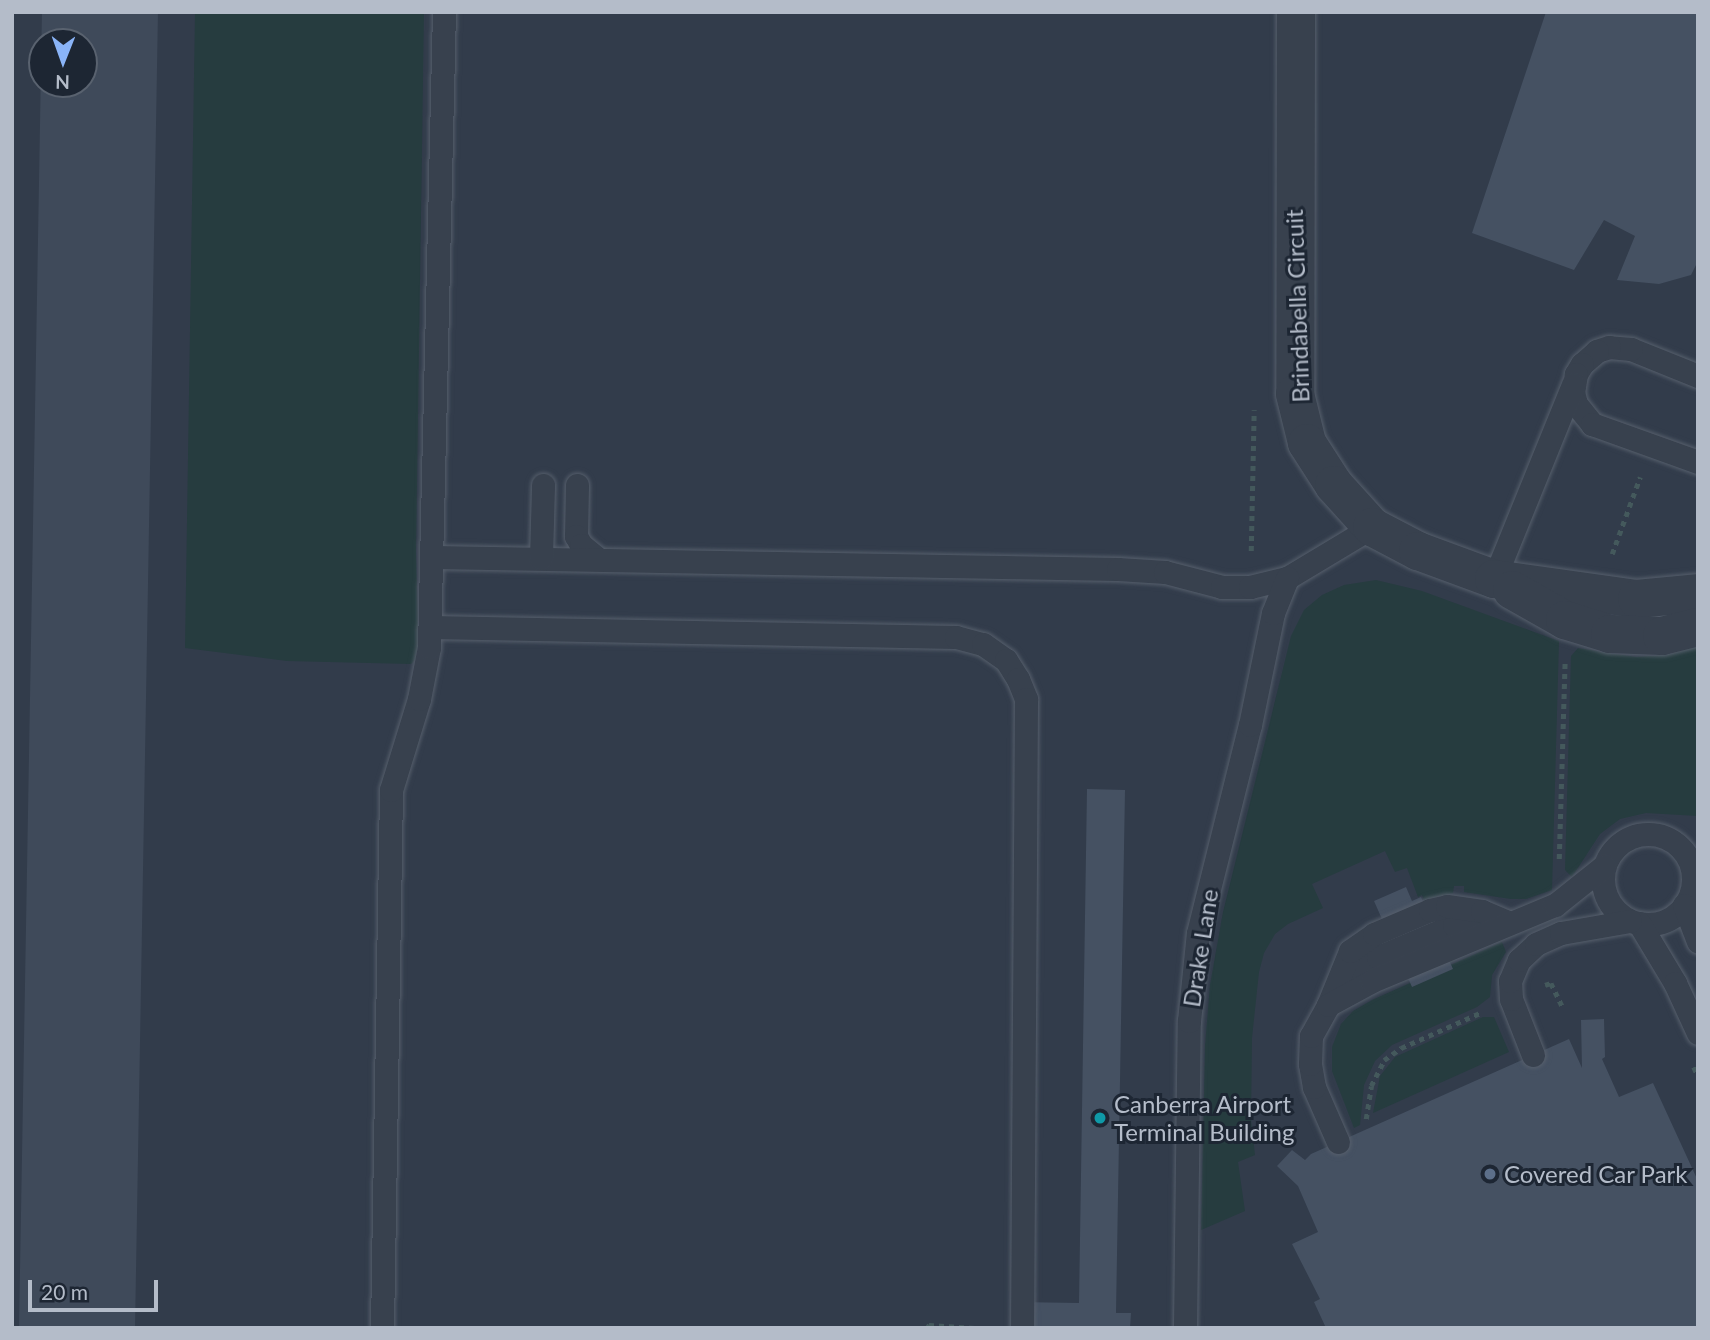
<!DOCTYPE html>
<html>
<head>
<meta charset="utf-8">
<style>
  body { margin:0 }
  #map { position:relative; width:1710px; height:1340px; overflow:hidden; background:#242f3e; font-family:Lato,sans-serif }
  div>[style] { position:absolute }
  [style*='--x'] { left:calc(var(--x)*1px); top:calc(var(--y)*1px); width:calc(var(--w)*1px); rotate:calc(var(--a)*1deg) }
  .airport>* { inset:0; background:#323c4b }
  .green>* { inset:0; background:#263c3f }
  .taxiway>* { height:116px; margin:-58px; padding:0 58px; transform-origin:58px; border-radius:58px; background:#3f4a5a }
  .building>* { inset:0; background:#455162 }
  .path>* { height:4.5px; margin-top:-2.25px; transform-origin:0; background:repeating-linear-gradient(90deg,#44595c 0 5px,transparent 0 10px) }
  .roads { filter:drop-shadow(0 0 2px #565f6c) drop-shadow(0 0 2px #565f6c) }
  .service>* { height:23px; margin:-11.5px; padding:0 11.5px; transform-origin:11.5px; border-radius:11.5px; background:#38414e }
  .service>.ring { margin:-11.5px; padding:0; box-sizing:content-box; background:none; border:23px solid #38414e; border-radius:50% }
  .minor>* { height:38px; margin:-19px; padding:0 19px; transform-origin:19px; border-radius:19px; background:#38414e }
  .dots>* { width:19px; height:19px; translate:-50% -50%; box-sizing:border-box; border:4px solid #1d2633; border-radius:50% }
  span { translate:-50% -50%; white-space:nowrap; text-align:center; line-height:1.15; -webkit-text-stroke:6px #1d2633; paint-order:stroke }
  .street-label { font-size:24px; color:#b4bcc9 }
  .poi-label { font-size:24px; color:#b4bcc9 }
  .left { translate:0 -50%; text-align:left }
  .frame { position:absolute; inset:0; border:14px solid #b4bcc9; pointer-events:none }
  .north { position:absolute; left:28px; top:28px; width:70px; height:70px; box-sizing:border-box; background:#1d2633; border:2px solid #59626f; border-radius:50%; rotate:181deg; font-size:19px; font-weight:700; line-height:28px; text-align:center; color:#b4bcc9 }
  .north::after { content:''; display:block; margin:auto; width:24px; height:32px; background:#8ab4f8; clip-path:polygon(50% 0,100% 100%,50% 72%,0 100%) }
  .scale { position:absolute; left:28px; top:1280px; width:130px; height:32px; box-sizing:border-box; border:4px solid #b4bcc9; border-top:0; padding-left:9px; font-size:21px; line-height:24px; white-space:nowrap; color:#b4bcc9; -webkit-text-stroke:5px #1d2633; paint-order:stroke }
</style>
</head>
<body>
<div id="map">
  <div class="airport">
    <div style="clip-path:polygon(evenodd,12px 12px,1698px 12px,1698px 1328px,12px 1328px,12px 12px,42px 42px,84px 42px,84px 84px,42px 84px,42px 42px)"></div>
  </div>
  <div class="green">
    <div style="clip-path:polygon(195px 12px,424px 12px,416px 552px,419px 656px,411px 664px,287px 661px,185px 648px)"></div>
    <div style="clip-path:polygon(1376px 580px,1422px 591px,1559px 641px,1552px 890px,1526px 899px,1511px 899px,1464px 892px,1464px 886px,1454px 886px,1453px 893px,1424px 900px,1422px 895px,1418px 897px,1407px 868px,1395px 872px,1385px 851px,1312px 884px,1323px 908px,1288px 924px,1275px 934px,1264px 953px,1259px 972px,1252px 1038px,1251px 1119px,1255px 1155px,1238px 1162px,1245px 1211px,1201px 1230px,1205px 1046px,1210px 985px,1223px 912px,1291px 636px,1304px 610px,1322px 595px,1344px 585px)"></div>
    <div style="clip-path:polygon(1698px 646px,1698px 816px,1646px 813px,1620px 819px,1600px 834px,1572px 877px,1565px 870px,1571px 656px,1578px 648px,1636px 657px,1666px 655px)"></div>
    <div style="clip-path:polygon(1502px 942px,1506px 952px,1492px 975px,1490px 997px,1477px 1007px,1392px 1045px,1375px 1061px,1364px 1085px,1360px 1125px,1354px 1128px,1332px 1071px,1332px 1047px,1341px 1024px,1353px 1011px,1372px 1000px)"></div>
    <div style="clip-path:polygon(1483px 1017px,1494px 1017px,1509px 1052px,1373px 1113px,1380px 1076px,1395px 1057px)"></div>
  </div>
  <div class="taxiway">
    <div style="--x:77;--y:1328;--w:1316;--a:-89"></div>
  </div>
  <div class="building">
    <div style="clip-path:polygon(1546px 12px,1698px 12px,1698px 261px,1691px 275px,1659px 284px,1617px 280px,1635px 236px,1604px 220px,1574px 270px,1472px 233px)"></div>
    <div style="clip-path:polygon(1087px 789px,1125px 790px,1116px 1313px,1131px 1313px,1130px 1328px,1011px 1328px,1012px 1302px,1079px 1303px)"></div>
    <div style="clip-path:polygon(1406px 887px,1412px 901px,1421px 897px,1453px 969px,1412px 987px,1374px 901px)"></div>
    <div style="clip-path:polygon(1604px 1019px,1605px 1057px,1602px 1059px,1619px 1097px,1653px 1083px,1698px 1181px,1698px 1328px,1326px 1328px,1314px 1302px,1320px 1299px,1292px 1244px,1318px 1232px,1298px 1186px,1277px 1166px,1292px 1150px,1305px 1160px,1311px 1154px,1569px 1039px,1582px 1068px,1581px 1020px)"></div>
  </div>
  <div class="path">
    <div style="--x:1251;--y:551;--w:141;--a:-88.8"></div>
    <div style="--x:1612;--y:554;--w:82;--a:-70"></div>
    <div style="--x:1559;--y:859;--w:197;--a:-88.3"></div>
    <div style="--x:1545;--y:985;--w:6;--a:-18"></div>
    <div style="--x:1551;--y:983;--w:25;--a:64"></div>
    <div style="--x:1694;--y:1067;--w:10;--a:66"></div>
    <div style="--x:1366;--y:1119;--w:33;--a:-81"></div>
    <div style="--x:1371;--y:1086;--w:29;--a:-63"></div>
    <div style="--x:1384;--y:1060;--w:21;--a:-35"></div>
    <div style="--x:1401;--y:1048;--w:86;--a:-23.9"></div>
    <div style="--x:927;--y:1328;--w:4;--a:-56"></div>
    <div style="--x:929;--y:1325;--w:46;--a:3.7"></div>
  </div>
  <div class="roads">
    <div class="service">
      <div style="--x:1698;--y:376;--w:72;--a:-158.1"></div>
      <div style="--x:1631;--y:349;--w:22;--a:-175"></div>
      <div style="--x:1609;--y:347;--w:13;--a:162"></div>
      <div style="--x:1597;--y:351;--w:20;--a:139"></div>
      <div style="--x:1582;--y:364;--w:12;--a:121"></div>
      <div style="--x:1576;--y:374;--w:18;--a:99"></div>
      <div style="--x:1573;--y:392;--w:12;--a:76"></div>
      <div style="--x:1576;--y:404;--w:26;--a:51"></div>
      <div style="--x:1592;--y:424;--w:113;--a:19.7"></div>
      <div style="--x:577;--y:485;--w:51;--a:91.1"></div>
      <div style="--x:576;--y:536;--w:10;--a:61"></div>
      <div style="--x:581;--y:545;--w:22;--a:39"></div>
      <div style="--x:433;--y:557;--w:685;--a:1"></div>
      <div style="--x:1118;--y:569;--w:47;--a:3.7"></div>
      <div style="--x:1165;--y:572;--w:59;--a:14.7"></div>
      <div style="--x:1222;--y:587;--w:28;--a:0"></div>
      <div style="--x:1250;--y:587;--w:38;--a:-14"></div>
      <div style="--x:1287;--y:578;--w:99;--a:-31"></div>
      <div style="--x:541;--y:558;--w:73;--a:-88.4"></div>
      <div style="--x:1494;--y:579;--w:210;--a:-67.9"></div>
      <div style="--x:430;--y:627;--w:526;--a:1.09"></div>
      <div style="--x:956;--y:637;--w:28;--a:15"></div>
      <div style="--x:983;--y:644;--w:28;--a:35"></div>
      <div style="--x:1006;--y:660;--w:22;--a:58"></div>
      <div style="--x:1018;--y:679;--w:22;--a:68"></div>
      <div style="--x:1026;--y:699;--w:629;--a:90.36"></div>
      <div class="ring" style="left:1603px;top:834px;width:67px;height:67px"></div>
      <div style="--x:1684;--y:905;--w:39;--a:69"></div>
      <div style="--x:1639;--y:923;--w:70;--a:59"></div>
      <div style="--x:1675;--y:983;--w:55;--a:65.3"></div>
      <div style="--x:1339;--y:991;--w:27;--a:-51"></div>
      <div style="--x:1356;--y:970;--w:26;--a:-31"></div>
      <div style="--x:1378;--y:957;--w:82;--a:-22.8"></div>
      <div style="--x:1454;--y:925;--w:40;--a:-4.3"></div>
      <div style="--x:1328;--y:1005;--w:58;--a:-67.8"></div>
      <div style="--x:1350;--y:951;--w:29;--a:-35"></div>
      <div style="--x:1374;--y:934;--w:61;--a:-23.2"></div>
      <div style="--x:1430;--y:910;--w:17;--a:-13"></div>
      <div style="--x:1447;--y:906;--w:35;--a:8"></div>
      <div style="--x:1482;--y:911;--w:30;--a:23"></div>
      <div style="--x:1533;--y:1055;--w:60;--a:-111.4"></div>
      <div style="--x:1511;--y:999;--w:18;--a:-93"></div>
      <div style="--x:1510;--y:981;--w:23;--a:-67"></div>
      <div style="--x:1519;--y:960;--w:23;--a:-43"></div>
      <div style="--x:1536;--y:944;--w:27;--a:-24"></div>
      <div style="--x:1561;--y:933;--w:70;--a:-9.9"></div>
      <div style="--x:1338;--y:1142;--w:60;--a:-113.6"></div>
      <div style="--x:1314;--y:1087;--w:23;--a:-100"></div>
      <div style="--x:1310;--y:1064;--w:28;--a:-88"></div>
      <div style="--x:1311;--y:1036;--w:35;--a:-61"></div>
      <div style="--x:1328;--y:1005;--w:50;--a:-28.6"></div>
      <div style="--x:1372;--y:981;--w:198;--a:-22.6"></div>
      <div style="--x:1555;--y:905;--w:63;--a:-38.5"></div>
      <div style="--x:382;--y:1328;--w:538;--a:-89.04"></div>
      <div style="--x:391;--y:790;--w:95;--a:-72.9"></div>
      <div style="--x:419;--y:699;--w:53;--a:-79.1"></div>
      <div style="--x:429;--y:647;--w:635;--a:-88.65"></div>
      <div style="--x:1185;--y:1328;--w:307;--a:-89.3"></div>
      <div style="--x:1189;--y:1021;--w:88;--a:-84.2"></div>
      <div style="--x:1198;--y:933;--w:214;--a:-76"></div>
      <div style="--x:1250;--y:725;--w:114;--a:-78.4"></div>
      <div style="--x:1273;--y:613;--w:38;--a:-68"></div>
    </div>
    <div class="minor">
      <div style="--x:1296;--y:12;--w:382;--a:90.1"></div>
      <div style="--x:1295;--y:394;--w:50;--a:76.2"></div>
      <div style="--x:1307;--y:443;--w:50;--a:57.3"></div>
      <div style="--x:1334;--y:485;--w:57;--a:47.9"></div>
      <div style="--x:1372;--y:527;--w:52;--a:27.6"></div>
      <div style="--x:1418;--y:551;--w:81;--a:20.2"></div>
      <div style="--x:1494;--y:579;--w:144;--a:8"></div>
      <div style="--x:1637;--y:599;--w:61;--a:-5.6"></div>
      <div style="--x:1512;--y:590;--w:61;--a:29.5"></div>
      <div style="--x:1565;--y:620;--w:47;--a:17.3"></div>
      <div style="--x:1610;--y:634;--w:52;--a:2.2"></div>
      <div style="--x:1662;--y:636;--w:37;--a:-14"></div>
    </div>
  </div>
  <div class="dots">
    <div style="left:1100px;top:1118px;background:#0f9aa8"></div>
    <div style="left:1490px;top:1174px;background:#5c6f8a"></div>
  </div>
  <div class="street-label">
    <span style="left:1297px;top:306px;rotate:-92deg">Brindabella Circuit</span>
    <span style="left:1200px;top:948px;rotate:-81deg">Drake Lane</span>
  </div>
  <div class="poi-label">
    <span class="left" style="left:1114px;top:1118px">Canberra Airport<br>Terminal Building</span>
    <span class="left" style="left:1504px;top:1174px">Covered Car Park</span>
  </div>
  <div class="frame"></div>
  <div class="north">N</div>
  <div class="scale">20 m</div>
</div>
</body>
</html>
